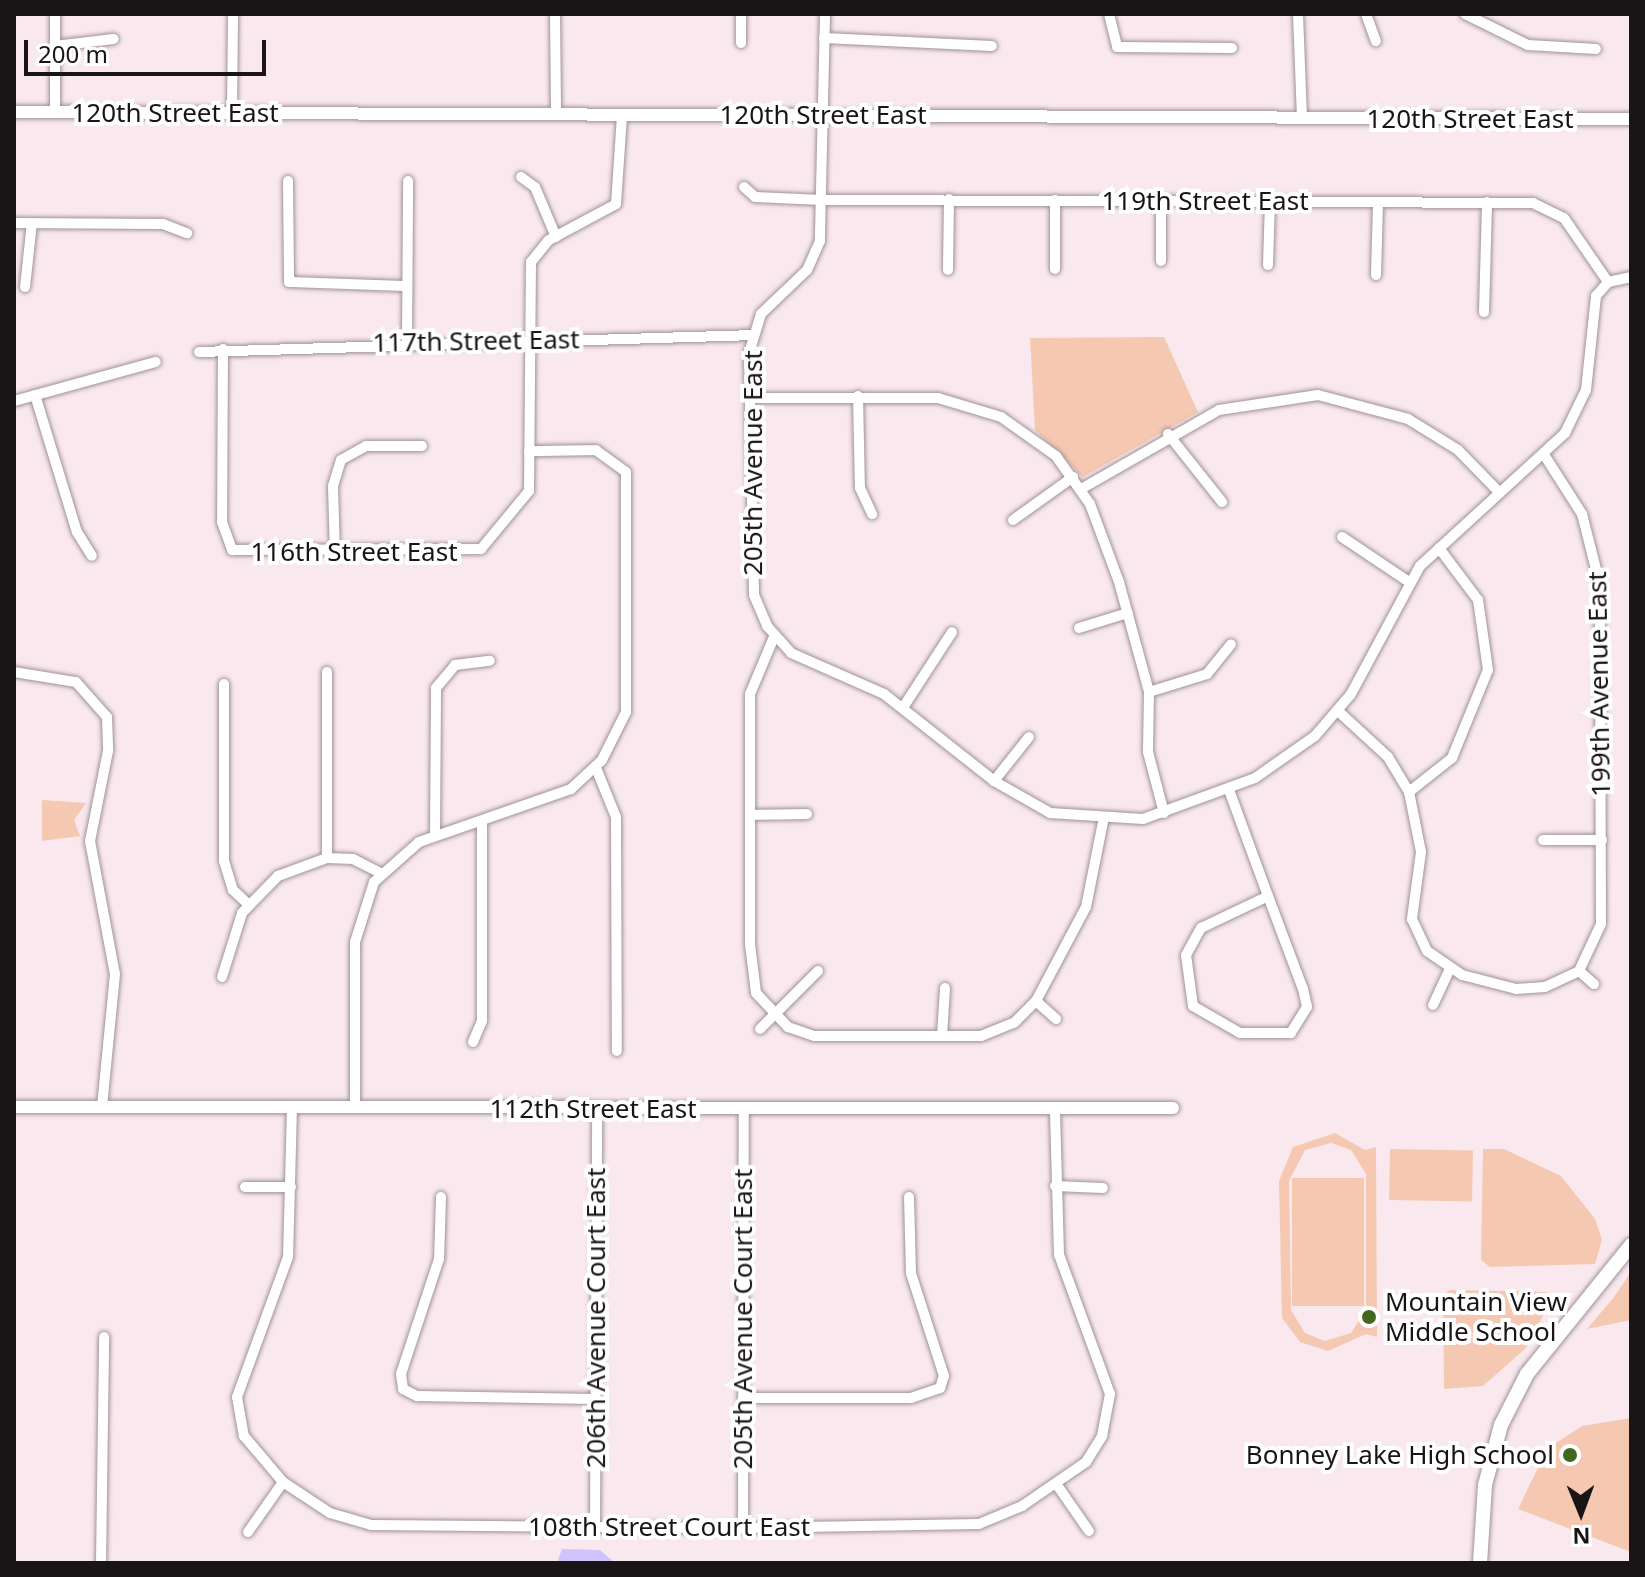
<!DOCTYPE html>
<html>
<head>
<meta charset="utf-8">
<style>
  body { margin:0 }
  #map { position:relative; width:1645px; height:1577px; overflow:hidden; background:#f9e9ef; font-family:"Noto Sans",sans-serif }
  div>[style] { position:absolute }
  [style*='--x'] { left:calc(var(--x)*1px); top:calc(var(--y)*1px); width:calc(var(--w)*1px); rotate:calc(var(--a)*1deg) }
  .green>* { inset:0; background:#f5c8b1; transform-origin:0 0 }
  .water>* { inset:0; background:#d1c3fc }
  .roads { filter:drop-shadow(0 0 2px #a19298) drop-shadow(0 0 2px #a19298) }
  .minor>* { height:10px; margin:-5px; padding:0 5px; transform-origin:5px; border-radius:5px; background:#fff }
  .tertiary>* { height:12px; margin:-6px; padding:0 6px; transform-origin:6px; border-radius:6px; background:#fff }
  .secondary>* { height:14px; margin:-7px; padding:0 7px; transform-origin:7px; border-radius:7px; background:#fff }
  .dots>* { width:22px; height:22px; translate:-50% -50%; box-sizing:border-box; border:4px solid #fff; border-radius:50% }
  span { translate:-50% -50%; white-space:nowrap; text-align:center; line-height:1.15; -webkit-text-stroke:8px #fff; paint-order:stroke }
  .street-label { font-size:26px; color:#191416 }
  .poi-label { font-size:26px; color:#191416 }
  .left { translate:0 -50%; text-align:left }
  .right { translate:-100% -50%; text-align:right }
  .frame { position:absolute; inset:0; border:16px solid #191416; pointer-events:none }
  .north { position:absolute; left:1541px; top:1473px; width:80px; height:80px; -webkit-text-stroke:6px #fff; paint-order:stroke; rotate:179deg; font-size:22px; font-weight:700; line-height:32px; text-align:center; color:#191416 }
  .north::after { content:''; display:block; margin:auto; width:28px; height:36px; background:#191416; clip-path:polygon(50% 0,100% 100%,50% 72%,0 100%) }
  .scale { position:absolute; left:24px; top:40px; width:242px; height:36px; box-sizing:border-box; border:4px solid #191416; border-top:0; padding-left:10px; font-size:24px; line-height:28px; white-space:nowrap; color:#191416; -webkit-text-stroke:6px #fff; paint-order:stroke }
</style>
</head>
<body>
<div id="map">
  <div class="green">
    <div style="clip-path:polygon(1164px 337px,1198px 412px,1083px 477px,1035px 430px,1030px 338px)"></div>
    <div style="clip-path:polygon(42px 800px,86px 803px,74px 820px,80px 836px,42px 841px)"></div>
    <div style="clip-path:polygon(evenodd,1335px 1133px,1365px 1150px,1376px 1147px,1377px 1337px,1366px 1334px,1328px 1351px,1300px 1342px,1282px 1318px,1279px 1181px,1293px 1147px,1335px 1133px,1331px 1143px,1351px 1150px,1366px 1174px,1366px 1309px,1351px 1333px,1325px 1341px,1305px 1333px,1291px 1310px,1289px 1181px,1305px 1150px,1331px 1143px)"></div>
    <div style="left:1390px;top:1149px;width:83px;height:51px;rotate:1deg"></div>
    <div style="clip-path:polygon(1483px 1149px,1504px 1149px,1561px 1176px,1595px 1219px,1602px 1240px,1595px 1264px,1490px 1267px,1481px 1260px)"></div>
    <div style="left:1292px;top:1178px;width:72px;height:128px"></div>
    <div style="clip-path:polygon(1631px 1272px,1631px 1320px,1587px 1329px,1614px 1297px)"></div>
    <div style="clip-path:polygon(1450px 1290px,1547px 1292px,1548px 1306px,1526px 1348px,1483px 1386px,1444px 1389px,1443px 1295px)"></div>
    <div style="clip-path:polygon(1631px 1418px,1631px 1552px,1518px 1509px,1547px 1449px,1582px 1426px)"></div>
  </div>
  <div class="water">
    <div style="clip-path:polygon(562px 1549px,600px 1550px,615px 1563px,557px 1563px)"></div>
  </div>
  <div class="roads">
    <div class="minor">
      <div style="--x:55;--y:14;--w:98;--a:90"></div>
      <div style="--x:555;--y:14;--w:100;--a:89.4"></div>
      <div style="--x:741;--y:14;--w:29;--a:90"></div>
      <div style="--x:825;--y:14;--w:227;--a:91.3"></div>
      <div style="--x:820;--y:241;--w:32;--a:114"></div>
      <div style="--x:807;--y:270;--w:64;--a:136.3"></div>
      <div style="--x:761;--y:314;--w:41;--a:107.1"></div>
      <div style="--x:749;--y:353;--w:242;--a:88.8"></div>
      <div style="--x:754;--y:595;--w:34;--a:67"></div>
      <div style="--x:767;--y:626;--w:36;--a:48"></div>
      <div style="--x:791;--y:653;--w:102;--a:23.8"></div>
      <div style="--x:884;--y:694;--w:140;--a:38.3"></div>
      <div style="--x:994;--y:781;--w:64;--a:29.7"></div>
      <div style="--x:1050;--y:813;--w:93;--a:3.7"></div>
      <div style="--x:1143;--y:819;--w:119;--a:-20.1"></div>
      <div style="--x:1255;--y:778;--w:73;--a:-35"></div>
      <div style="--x:1315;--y:736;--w:55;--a:-49.4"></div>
      <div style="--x:1351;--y:694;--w:145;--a:-61.7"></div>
      <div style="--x:1420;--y:566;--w:197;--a:-42.5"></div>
      <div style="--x:1565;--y:433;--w:48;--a:-64"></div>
      <div style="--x:1586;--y:390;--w:95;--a:-83.9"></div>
      <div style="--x:1596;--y:296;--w:18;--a:-49"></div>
      <div style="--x:1608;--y:282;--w:24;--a:-12"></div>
      <div style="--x:1109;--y:14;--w:34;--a:76"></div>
      <div style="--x:1117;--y:47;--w:115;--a:0.5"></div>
      <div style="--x:1298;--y:14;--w:104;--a:87.8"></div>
      <div style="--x:1366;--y:14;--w:29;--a:70"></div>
      <div style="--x:1465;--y:14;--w:70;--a:26.2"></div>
      <div style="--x:1528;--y:45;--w:68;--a:3.4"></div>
      <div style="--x:824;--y:38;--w:168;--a:2.7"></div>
      <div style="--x:55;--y:46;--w:59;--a:-6.8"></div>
      <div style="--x:232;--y:113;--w:99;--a:-89.4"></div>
      <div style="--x:521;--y:177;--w:17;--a:36"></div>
      <div style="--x:535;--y:187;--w:54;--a:67.2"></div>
      <div style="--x:288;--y:181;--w:101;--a:89.4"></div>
      <div style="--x:289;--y:282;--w:117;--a:2"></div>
      <div style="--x:744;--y:187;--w:15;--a:42"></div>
      <div style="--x:755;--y:197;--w:67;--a:2.6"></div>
      <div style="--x:822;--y:200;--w:711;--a:0.24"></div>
      <div style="--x:1533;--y:203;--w:34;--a:26"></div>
      <div style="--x:1564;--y:218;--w:78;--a:55.5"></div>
      <div style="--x:1055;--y:200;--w:69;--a:90"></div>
      <div style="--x:1161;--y:202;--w:59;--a:90"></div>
      <div style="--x:14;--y:223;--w:149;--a:0.4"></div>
      <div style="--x:163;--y:224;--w:26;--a:21"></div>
      <div style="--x:1268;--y:265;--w:63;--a:-88.2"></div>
      <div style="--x:948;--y:270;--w:71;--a:-89.2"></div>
      <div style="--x:1376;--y:275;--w:73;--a:-88.4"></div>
      <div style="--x:25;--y:287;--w:64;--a:-83.8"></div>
      <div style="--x:1484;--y:312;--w:110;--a:-88.4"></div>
      <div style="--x:407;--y:343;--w:162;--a:-89.6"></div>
      <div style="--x:223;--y:349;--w:173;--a:90.3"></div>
      <div style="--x:222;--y:522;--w:30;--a:70"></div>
      <div style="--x:232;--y:550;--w:249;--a:-0.2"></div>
      <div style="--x:481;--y:549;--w:75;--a:-50.4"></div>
      <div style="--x:529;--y:491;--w:229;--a:-89.5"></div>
      <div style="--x:531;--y:262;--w:28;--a:-51"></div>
      <div style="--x:549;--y:240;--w:76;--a:-28.2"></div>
      <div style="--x:616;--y:204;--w:89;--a:-86.1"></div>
      <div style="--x:199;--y:352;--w:555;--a:-1.75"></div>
      <div style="--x:35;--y:395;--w:143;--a:73"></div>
      <div style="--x:77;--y:532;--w:28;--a:58"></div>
      <div style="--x:858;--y:396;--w:92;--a:88.8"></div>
      <div style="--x:860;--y:488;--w:29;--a:65"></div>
      <div style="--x:749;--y:398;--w:189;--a:0"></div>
      <div style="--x:938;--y:398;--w:66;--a:16.8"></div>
      <div style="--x:1001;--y:417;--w:67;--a:35.3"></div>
      <div style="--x:1056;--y:456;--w:59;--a:54.7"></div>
      <div style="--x:1090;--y:504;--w:83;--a:69.6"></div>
      <div style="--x:1119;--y:582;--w:114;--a:74.7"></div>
      <div style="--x:1149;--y:692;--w:60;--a:91"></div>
      <div style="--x:1148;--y:752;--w:63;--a:75.3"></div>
      <div style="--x:14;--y:401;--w:147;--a:-15.4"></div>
      <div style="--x:1168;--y:434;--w:87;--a:51.5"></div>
      <div style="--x:1081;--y:489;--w:159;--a:-29.8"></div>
      <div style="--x:1219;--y:410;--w:100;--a:-8.6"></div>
      <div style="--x:1318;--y:395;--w:93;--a:14.9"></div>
      <div style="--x:1408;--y:419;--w:59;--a:31.8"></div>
      <div style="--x:1458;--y:450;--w:60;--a:45.7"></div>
      <div style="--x:1013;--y:520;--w:74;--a:-35.6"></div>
      <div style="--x:1342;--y:537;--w:81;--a:33.9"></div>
      <div style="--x:335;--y:554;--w:68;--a:-91.7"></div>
      <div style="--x:333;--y:486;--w:27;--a:-73"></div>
      <div style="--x:341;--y:460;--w:29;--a:-29"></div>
      <div style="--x:366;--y:446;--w:56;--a:0"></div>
      <div style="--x:1079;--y:628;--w:51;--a:-17"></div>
      <div style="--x:774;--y:637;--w:62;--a:112.8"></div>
      <div style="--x:750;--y:694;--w:250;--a:90"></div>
      <div style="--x:750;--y:944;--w:49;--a:83"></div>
      <div style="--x:756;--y:993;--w:47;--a:46.7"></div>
      <div style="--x:788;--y:1027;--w:28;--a:19"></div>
      <div style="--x:814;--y:1036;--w:167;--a:0"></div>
      <div style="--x:981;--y:1036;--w:35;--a:-22"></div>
      <div style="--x:1014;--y:1023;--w:31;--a:-45"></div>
      <div style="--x:1036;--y:1001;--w:106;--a:-62"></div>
      <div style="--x:1086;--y:907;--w:87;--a:-78.7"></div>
      <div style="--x:14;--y:672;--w:63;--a:9.2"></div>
      <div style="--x:76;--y:682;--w:47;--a:48.5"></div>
      <div style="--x:107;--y:717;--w:34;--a:88"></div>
      <div style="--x:108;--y:751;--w:92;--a:101.3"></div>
      <div style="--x:90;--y:841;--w:135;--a:79.4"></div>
      <div style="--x:115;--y:974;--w:134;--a:95.6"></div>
      <div style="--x:224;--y:684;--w:177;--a:90"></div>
      <div style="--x:224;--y:861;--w:30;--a:73"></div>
      <div style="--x:233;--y:890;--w:21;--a:43"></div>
      <div style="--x:1149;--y:692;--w:61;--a:-17.2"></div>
      <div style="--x:1207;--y:674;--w:38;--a:-51"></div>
      <div style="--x:904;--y:706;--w:88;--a:-57"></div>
      <div style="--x:1338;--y:711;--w:68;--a:42.6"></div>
      <div style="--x:1388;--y:757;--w:41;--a:59"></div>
      <div style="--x:1409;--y:792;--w:61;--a:78.7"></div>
      <div style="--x:1421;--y:852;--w:68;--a:97.7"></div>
      <div style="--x:1412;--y:919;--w:35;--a:65"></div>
      <div style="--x:1427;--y:951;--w:42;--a:34.4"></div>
      <div style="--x:1462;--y:975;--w:56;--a:14.5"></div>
      <div style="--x:1516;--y:989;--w:29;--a:-4"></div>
      <div style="--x:1545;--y:987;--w:38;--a:-25"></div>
      <div style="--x:1579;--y:971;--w:52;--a:-64.9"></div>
      <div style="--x:1601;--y:924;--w:339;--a:-90.2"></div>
      <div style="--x:1600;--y:585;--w:73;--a:-104.2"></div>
      <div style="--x:1582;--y:514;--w:72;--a:-122.6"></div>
      <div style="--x:596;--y:768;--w:53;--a:67.8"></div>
      <div style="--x:616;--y:817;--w:234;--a:89.8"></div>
      <div style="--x:994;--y:781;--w:56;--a:-51.5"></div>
      <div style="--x:1229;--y:790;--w:113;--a:69.8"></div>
      <div style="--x:1268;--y:896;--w:99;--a:69.4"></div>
      <div style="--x:1303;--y:989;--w:18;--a:77"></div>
      <div style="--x:1307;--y:1007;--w:31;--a:122"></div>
      <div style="--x:1291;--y:1033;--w:51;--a:180"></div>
      <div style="--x:1240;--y:1033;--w:54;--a:-150.1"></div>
      <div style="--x:1193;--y:1006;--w:51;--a:-97.8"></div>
      <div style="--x:1186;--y:955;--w:31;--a:-61"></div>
      <div style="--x:1201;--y:928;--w:74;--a:-25.5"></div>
      <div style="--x:1409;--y:792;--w:55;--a:-38.3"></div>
      <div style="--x:1452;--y:758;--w:95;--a:-67.8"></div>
      <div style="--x:1488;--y:670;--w:71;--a:-98.1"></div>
      <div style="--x:1478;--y:600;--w:65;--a:-126.9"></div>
      <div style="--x:750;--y:815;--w:57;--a:-1"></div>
      <div style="--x:435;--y:835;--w:147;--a:-89.6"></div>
      <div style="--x:436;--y:688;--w:30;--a:-50"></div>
      <div style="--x:455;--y:665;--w:35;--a:-7"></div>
      <div style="--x:1543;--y:840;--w:59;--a:0"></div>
      <div style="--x:327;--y:858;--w:186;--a:-90"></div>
      <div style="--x:1579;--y:971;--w:20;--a:41"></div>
      <div style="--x:222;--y:977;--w:67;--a:-72.6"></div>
      <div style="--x:242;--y:913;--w:52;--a:-45.8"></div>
      <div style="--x:278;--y:876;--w:52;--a:-20.2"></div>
      <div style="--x:327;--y:858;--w:26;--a:2"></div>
      <div style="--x:353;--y:859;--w:30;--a:27"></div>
      <div style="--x:1036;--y:1001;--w:27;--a:42"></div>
      <div style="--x:1433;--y:1005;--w:40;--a:-65"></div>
      <div style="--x:760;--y:1029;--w:82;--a:-45"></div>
      <div style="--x:942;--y:1036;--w:48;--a:-86.4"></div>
      <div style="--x:473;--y:1042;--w:23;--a:-67"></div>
      <div style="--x:482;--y:1021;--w:200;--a:-90"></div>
      <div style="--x:292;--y:1107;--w:150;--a:91.5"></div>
      <div style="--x:288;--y:1257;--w:149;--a:110"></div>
      <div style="--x:237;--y:1397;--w:40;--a:80"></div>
      <div style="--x:244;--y:1436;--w:60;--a:49.7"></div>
      <div style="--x:283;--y:1482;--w:56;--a:33.4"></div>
      <div style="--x:330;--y:1513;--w:43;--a:16.3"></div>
      <div style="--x:371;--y:1525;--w:372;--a:0.5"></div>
      <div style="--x:743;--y:1528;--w:236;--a:-1"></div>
      <div style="--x:979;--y:1524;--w:47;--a:-22.7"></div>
      <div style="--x:1022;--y:1506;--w:78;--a:-34.5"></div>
      <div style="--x:1086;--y:1462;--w:31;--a:-58"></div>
      <div style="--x:1102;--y:1436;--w:43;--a:-79.2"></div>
      <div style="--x:1110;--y:1394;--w:148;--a:-110.1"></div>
      <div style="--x:1059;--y:1255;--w:147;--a:-91.6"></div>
      <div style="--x:355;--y:1107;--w:165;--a:-90"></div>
      <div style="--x:355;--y:942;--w:63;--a:-72.4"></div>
      <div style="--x:374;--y:882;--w:60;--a:-41.6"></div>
      <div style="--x:419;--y:842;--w:161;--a:-19.2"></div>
      <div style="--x:571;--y:789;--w:42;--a:-43.1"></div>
      <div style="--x:602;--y:760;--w:54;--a:-63.4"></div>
      <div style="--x:626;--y:712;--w:240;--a:-90"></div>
      <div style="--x:626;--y:472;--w:37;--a:-144"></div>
      <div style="--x:596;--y:450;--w:67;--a:179.1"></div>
      <div style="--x:1055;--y:1186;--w:48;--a:2.4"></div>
      <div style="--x:245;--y:1187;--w:46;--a:0"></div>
      <div style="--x:441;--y:1197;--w:62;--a:91.8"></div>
      <div style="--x:439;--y:1259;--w:121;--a:108.3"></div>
      <div style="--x:401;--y:1374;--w:15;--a:82"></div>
      <div style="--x:403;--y:1389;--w:16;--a:27"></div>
      <div style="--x:417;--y:1396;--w:178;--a:1"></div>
      <div style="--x:743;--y:1398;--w:168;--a:0"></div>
      <div style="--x:911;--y:1398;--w:31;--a:-19"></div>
      <div style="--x:940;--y:1388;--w:13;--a:-72"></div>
      <div style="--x:944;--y:1376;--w:108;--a:-107.8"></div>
      <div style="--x:911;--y:1273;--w:76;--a:-91.5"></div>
      <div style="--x:1057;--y:1485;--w:56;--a:55.2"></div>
      <div style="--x:595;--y:1527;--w:418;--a:-89.7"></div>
      <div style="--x:743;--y:1528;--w:418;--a:-89.9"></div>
      <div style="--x:248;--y:1532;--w:61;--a:-55"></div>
      <div style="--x:101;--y:1563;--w:226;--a:-89.2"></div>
    </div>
    <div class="tertiary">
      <div style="--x:14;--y:112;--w:1617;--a:0.25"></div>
      <div style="--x:14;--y:1107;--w:1159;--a:0.05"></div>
    </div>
    <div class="secondary">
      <div style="--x:1480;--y:1563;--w:78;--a:-86.3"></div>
      <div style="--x:1485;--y:1485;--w:62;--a:-75.1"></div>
      <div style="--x:1501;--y:1425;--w:57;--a:-63"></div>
      <div style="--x:1527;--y:1374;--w:166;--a:-51.1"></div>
    </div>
  </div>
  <div class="dots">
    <div style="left:1369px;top:1317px;background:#44671f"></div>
    <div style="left:1570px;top:1455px;background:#44671f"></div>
  </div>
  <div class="street-label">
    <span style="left:175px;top:113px">120th Street East</span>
    <span style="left:823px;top:115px">120th Street East</span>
    <span style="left:1470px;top:119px">120th Street East</span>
    <span style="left:1205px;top:201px">119th Street East</span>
    <span style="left:476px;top:341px;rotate:-1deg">117th Street East</span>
    <span style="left:753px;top:463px;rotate:-90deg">205th Avenue East</span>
    <span style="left:354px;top:552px">116th Street East</span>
    <span style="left:1599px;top:684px;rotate:-91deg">199th Avenue East</span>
    <span style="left:593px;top:1109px">112th Street East</span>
    <span style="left:596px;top:1318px;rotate:-90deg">206th Avenue Court East</span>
    <span style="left:743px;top:1319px;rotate:-90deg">205th Avenue Court East</span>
    <span style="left:669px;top:1527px">108th Street Court East</span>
  </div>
  <div class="poi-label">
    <span class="left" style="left:1385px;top:1317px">Mountain View<br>Middle School</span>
    <span class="right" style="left:1554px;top:1455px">Bonney Lake High School</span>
  </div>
  <div class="frame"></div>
  <div class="north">N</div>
  <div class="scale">200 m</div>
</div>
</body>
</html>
